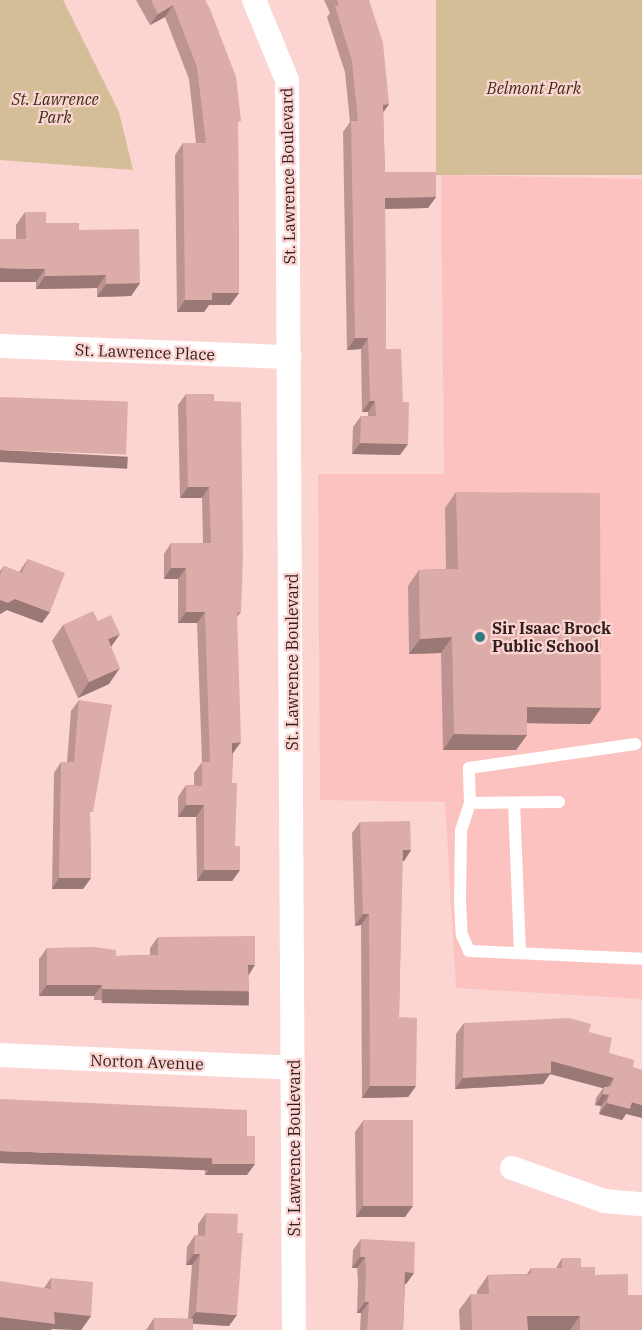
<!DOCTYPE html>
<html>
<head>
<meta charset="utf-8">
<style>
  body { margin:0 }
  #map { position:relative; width:642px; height:1330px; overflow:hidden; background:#fcd4d1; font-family:"IBM Plex Serif",serif }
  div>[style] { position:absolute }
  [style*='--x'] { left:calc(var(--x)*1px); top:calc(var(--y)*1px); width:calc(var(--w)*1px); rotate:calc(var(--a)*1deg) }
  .built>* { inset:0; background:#fcc2bf }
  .green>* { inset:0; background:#d3be98; transform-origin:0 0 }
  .service>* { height:12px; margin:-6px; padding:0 6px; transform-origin:6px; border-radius:6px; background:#fff }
  .minor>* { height:24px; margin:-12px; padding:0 12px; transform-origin:12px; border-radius:12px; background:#fff }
  .wall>* { inset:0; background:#bd9491 }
  .shaded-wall>* { inset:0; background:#9a7876; transform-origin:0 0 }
  .building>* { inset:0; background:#dcaca9; transform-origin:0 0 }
  .dots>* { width:16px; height:16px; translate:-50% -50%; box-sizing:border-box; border:3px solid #fcd4d1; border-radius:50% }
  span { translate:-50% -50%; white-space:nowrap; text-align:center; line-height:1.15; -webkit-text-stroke:4.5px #fcd4d1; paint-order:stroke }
  .park-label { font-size:16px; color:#3b2e14; font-style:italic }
  .street-label { font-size:16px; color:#301f1e }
  .poi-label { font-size:16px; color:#301f1e; font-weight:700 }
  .left { translate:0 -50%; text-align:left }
</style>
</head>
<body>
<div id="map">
  <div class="built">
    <div style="clip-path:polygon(441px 175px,642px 179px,642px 999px,456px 988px,445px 802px,320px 800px,318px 474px,444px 474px)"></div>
  </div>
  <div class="green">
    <div style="clip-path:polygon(0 0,63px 0,119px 112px,133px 170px,0 160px)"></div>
    <div style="left:436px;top:0;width:206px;height:175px"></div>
  </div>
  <div class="service">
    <div style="--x:559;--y:802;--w:89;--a:179.4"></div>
    <div style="--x:470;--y:803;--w:35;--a:-92"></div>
    <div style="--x:469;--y:768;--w:168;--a:-8.2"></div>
    <div style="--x:470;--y:803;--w:28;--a:108"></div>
    <div style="--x:461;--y:830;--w:72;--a:90.8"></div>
    <div style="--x:460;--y:902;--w:33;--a:87"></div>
    <div style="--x:462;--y:935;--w:17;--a:66"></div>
    <div style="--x:469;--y:951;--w:173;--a:2.6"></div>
    <div style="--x:514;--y:803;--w:150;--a:87.7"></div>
  </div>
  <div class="minor">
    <div style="--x:254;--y:0;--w:87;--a:67.6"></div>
    <div style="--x:287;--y:80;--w:1250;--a:89.68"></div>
    <div style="--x:0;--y:346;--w:290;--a:2.2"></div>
    <div style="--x:0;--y:1055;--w:293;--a:2.5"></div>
    <div style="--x:512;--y:1168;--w:98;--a:19.7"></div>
    <div style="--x:604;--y:1201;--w:38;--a:5"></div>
  </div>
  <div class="wall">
    <div style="clip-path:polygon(136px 0,205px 0,238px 126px,239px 293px,230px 305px,209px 305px,204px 312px,177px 312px,175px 155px,183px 143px,196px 143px,189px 79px,165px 17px,150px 25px)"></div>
    <div style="clip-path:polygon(324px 0,369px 0,389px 104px,383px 113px,385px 172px,436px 197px,428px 208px,385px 209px,386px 349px,400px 455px,352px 454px,353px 427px,361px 416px,368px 416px,368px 412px,362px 412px,361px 349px,347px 350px,343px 132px,350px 122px,345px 72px,327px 17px,330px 13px)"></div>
    <div style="clip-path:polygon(25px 212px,46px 223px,79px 230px,140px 283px,131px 296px,97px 297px,97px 288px,36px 289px,36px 282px,16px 239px,16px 225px)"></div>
    <div style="clip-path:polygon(186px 394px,214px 401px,241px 612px,237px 617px,232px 783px,235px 846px,240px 870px,232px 881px,197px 881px,196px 817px,178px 817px,178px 797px,186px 785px,194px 785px,194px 773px,202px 762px,197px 623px,178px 623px,178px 579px,164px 579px,164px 554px,171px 543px,203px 543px,202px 498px,180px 498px,178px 405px)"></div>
    <div style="clip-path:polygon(456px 492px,601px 708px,590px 724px,527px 723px,527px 735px,516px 750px,443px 750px,441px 653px,409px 654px,408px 586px,419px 570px,446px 569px,445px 508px)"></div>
    <div style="clip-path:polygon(28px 559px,42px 623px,7px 610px,0 614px,0 571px,4px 566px,19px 572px)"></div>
    <div style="clip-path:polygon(98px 621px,111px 646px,109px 684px,78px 698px,52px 641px,63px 625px)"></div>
    <div style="clip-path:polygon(79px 700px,90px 817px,91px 878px,83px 889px,52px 889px,54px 773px,61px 762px,67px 762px,71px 711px)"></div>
    <div style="clip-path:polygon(360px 822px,411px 850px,404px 861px,402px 861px,399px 1017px,416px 1086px,408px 1097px,362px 1098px,361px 925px,355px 926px,352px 833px)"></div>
    <div style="clip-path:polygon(158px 937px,248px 974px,249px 991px,241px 1002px,94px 1000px,94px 996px,39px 996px,39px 959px,47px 948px,116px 956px,150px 955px,150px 948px)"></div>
    <div style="clip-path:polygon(464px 1023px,589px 1032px,609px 1053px,633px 1067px,626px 1114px,622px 1120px,599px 1114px,601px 1106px,595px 1105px,596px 1098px,603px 1088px,550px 1074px,543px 1084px,455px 1089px,456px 1034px)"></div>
    <div style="clip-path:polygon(247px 1110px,247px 1175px,205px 1175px,205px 1170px,0 1163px)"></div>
    <div style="clip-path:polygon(363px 1121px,405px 1217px,356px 1217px,355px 1132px)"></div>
    <div style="clip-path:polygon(206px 1213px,229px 1326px,193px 1324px,193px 1330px,146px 1330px,154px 1318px,188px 1319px,192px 1265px,186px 1265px,187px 1247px,195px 1235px,198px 1236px,198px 1224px)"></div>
    <div style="clip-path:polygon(361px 1239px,414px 1273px,406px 1284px,405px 1284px,403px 1330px,360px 1330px,361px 1313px,357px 1313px,358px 1281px,357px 1268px,352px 1268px,353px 1250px)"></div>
    <div style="clip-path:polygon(562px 1258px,581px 1267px,628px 1295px,642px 1330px,460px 1330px,459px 1310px,471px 1294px,477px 1294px,477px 1291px,488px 1275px,527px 1274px,531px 1268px,556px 1268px)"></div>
    <div style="clip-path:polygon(51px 1278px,91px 1316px,81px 1330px,52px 1329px,44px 1288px)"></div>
  </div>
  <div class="shaded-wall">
    <div style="clip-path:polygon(173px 5px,165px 17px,150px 25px,158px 14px)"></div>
    <div style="clip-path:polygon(389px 104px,381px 115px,383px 105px)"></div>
    <div style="clip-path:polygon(436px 197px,428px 208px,377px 209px,385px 198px)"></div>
    <div style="clip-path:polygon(0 268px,45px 269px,36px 282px,0 282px)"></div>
    <div style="clip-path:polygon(106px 275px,97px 288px,36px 289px,45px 276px)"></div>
    <div style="clip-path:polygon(140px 283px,131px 296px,97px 297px,106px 284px)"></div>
    <div style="clip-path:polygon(212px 293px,239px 293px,230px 305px,209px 305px,204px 312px,177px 312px,185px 300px)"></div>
    <div style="clip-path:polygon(355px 338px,368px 338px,361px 349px,347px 350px)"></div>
    <div style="clip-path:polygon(370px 401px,375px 401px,368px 412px,362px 412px)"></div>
    <div style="clip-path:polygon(360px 443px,408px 444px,400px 455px,352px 454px)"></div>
    <div style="left:0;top:450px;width:128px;height:12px;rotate:3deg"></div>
    <div style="clip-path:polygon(188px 487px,209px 487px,202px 498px,180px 498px)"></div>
    <div style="clip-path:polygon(171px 568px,186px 568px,178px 579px,164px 579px)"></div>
    <div style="clip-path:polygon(15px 599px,50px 612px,42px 623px,7px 610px,0 614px,0 600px)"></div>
    <div style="clip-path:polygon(186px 612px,205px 612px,197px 623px,178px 623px)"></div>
    <div style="clip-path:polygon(120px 634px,109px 650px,108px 639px)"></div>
    <div style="clip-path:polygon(452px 637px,441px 653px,409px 654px,420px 639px)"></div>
    <div style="clip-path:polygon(120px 668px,109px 684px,78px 698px,89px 682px)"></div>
    <div style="clip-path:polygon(527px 707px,601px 708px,590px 724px,516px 723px)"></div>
    <div style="clip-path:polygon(454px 734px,527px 735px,516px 750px,443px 750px)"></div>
    <div style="clip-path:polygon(241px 742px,233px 753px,224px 754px,232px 743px)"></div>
    <div style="clip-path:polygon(186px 805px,204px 805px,196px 817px,178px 817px)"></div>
    <div style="clip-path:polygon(403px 850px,411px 850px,404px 861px,395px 861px)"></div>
    <div style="clip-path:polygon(204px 870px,240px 870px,232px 881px,197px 881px)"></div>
    <div style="clip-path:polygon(59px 878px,91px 878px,83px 889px,52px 889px)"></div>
    <div style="clip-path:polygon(363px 914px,369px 914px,361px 925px,355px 926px)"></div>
    <div style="clip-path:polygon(248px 965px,255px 965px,248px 976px)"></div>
    <div style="clip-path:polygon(47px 985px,102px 985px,94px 996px,39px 996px)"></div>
    <div style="left:102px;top:989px;width:147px;height:14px;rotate:1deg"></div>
    <div style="clip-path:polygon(551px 1061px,614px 1078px,606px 1089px,550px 1074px,543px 1084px,455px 1089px,463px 1078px)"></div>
    <div style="clip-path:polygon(370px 1086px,416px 1086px,408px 1097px,362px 1098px)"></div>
    <div style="clip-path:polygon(603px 1094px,609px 1095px,601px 1106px,595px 1105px)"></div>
    <div style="clip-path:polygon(632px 1102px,642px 1105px,642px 1118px,626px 1114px,622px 1120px,599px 1114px,607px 1103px)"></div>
    <div style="left:0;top:1151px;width:212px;height:12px;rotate:2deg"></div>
    <div style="clip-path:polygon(213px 1164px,255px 1164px,247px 1175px,205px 1175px)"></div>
    <div style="clip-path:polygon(363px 1206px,413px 1206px,405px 1217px,356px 1217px)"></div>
    <div style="clip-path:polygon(194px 1254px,200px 1254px,192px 1265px,186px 1265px)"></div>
    <div style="clip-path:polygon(360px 1257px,365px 1257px,357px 1268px,352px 1268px)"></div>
    <div style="clip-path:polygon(405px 1272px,414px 1273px,406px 1284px,397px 1283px)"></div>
    <div style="clip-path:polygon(365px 1302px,369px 1302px,361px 1313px,357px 1313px)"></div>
    <div style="clip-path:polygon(54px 1312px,91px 1316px,81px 1330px,52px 1329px,51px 1330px,0 1330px,0 1317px)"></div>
    <div style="clip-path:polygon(196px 1312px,237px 1315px,229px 1326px,188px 1323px)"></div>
    <div style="clip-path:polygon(527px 1316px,580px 1316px,570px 1330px,517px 1330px)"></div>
  </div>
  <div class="building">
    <div style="clip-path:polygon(151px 0,205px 0,210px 9px,236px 77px,241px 121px,238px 122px,239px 293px,212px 293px,212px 300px,185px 300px,183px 143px,206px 143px,197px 67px,173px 5px,158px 14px)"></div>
    <div style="clip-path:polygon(337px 0,369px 0,383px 43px,389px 104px,383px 105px,385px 172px,436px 172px,436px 197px,385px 198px,386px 349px,401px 349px,403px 402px,409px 402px,408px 444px,360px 443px,361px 416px,376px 416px,375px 401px,370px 401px,368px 338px,355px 338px,351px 121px,358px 121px,352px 61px,335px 6px,339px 5px)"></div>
    <div style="clip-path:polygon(25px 212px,46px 212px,46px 223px,79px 223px,79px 230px,139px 229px,140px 283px,106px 284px,106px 275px,45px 276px,45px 269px,0 268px,0 239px,26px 239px)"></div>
    <div style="clip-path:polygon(186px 394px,214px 394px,214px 401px,241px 402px,243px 557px,241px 612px,237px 612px,241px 742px,232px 743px,232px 783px,237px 783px,235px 846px,240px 846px,240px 870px,204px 870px,204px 805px,186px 805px,186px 785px,202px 786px,202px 762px,210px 762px,205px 612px,186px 612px,186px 568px,171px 568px,171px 543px,211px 543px,209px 487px,188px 487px)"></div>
    <div style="left:0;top:397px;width:128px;height:53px;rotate:2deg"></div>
    <div style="clip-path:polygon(456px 492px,600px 493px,601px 708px,527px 707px,527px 735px,454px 734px,452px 637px,420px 639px,419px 570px,458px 569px)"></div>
    <div style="clip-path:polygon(28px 559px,65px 573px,50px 612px,15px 599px,8px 603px,0 600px,0 575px,4px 566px,22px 573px)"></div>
    <div style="clip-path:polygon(93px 611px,98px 621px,111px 615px,120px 634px,108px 639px,120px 668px,89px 682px,63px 625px)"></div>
    <div style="clip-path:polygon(79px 700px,112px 705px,93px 812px,90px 812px,91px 878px,59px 878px,61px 762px,74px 762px)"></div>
    <div style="clip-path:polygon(410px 821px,411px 850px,403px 850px,399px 1017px,417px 1018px,416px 1086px,370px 1086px,369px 914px,363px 914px,360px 822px)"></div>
    <div style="clip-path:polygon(255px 936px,255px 965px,248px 965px,249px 991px,102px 989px,102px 985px,47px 985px,47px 948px,94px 947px,116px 950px,116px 956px,158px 955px,158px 937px)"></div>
    <div style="clip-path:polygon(569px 1018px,591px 1024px,589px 1032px,612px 1038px,609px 1053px,634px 1060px,633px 1067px,642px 1070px,642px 1105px,632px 1102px,630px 1109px,607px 1103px,609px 1095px,603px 1094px,604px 1087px,611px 1087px,614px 1078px,551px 1061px,551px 1073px,463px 1078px,464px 1023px)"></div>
    <div style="clip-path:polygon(0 1099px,247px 1110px,247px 1136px,255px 1136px,255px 1164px,213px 1164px,212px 1158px,0 1151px)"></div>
    <div style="left:413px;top:1120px;width:86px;height:50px;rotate:90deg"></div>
    <div style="clip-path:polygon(206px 1213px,238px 1214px,237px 1233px,243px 1233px,237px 1315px,196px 1312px,200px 1254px,194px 1254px,195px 1235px,205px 1236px)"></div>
    <div style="clip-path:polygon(361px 1239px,415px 1242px,414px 1273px,405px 1272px,403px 1330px,367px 1330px,369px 1302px,365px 1302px,366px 1270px,365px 1257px,360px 1257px)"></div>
    <div style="clip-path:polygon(562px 1258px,581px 1258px,581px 1267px,595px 1267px,595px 1275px,628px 1274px,628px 1295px,642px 1295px,642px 1330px,580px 1330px,580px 1316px,527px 1316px,528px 1330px,472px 1330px,471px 1294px,489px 1294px,488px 1275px,531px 1274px,531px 1268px,562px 1268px)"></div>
    <div style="clip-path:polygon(51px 1278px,93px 1282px,91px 1316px,54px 1312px,55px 1324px,0 1317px,0 1281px,51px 1289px)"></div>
    <div style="left:154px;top:1318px;width:39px;height:12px;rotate:1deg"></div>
  </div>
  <div class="dots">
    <div style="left:480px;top:637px;background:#317a80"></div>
  </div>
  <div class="park-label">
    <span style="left:534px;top:88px">Belmont Park</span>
    <span style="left:55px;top:108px">St. Lawrence<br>Park</span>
  </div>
  <div class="street-label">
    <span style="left:288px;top:176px;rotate:-91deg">St. Lawrence Boulevard</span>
    <span style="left:145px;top:352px;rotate:2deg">St. Lawrence Place</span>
    <span style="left:292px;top:662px;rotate:-90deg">St. Lawrence Boulevard</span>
    <span style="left:147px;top:1062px;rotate:2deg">Norton Avenue</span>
    <span style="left:294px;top:1148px;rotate:-90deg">St. Lawrence Boulevard</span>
  </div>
  <div class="poi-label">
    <span class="left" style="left:492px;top:637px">Sir Isaac Brock<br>Public School</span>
  </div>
</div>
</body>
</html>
